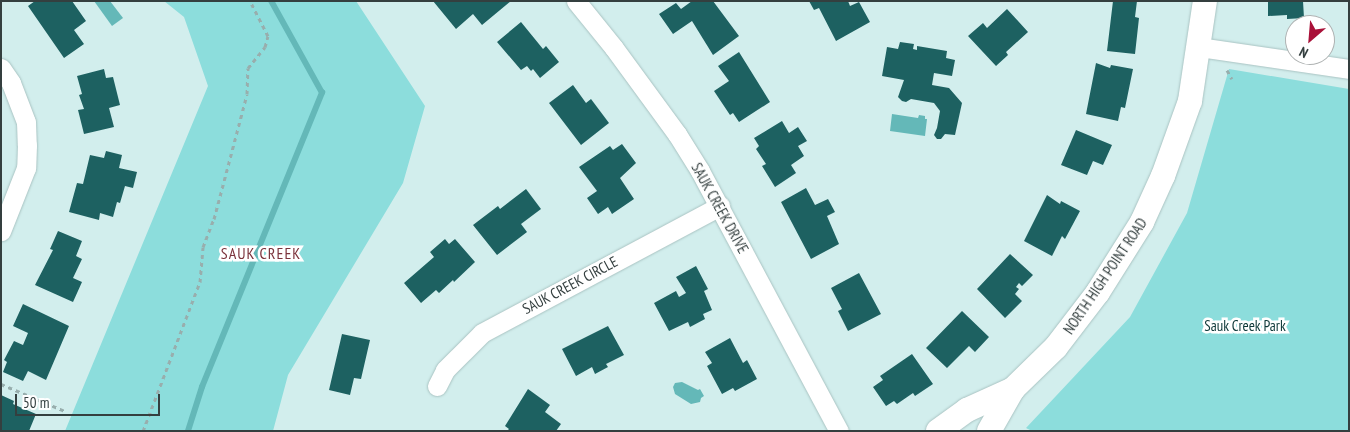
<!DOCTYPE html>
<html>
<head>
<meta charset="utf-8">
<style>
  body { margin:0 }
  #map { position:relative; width:1350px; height:432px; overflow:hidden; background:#d2eeed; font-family:"PT Sans Narrow",sans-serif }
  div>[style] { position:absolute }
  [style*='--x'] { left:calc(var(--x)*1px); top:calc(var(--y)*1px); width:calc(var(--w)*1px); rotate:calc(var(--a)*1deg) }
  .green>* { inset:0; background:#8cdddc }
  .water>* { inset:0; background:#64b8b8 }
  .stream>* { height:5.5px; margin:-2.75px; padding:0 2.75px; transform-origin:2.75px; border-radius:2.75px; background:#64b8b8 }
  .building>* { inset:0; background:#1d6161 }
  .path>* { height:3px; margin-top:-1.5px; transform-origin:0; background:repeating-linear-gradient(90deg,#98aead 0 4px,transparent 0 8px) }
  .roads { filter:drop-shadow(0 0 1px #a9c3c2) drop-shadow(0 0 1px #a9c3c2) }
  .minor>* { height:19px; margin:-9.5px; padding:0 9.5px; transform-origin:9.5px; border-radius:9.5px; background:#fff }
  .tertiary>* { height:24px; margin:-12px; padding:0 12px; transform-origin:12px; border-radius:12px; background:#fff }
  span { translate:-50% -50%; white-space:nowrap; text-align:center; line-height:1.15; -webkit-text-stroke:5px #fff; paint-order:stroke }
  .street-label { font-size:15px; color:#343f3f }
  .park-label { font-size:15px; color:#0e3838 }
  .neighbourhood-label { font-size:16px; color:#7b333c; letter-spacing:1px }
  .frame { position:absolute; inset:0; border:2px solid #343f3f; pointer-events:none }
  .north { position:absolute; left:1285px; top:15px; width:50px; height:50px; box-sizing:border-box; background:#fff; border:1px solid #aeb2b2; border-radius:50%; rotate:207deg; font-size:14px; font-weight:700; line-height:20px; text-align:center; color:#343f3f }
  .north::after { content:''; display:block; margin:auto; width:18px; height:22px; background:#a91139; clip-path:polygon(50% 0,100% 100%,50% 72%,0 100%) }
  .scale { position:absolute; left:15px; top:394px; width:145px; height:22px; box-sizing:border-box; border:2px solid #343f3f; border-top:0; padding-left:6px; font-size:15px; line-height:18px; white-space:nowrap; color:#343f3f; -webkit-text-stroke:4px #fff; paint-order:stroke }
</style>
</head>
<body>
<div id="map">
  <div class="green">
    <div style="clip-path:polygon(164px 1px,356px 1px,425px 106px,403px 183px,288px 375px,273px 431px,65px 431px,208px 86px,184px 17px)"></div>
    <div style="clip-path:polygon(1229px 69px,1349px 89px,1349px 431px,1032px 431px,1026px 428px,1130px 317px,1187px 213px)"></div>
  </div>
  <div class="water">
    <div style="clip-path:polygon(94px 1px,110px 1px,123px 18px,112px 26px)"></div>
    <div style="clip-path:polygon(892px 114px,918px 118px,919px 115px,925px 116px,925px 119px,927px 119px,925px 136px,890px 131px)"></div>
    <div style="clip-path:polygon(682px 382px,698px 390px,700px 389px,704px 396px,701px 398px,700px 402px,691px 404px,675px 394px,673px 387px,675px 383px)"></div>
  </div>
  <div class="stream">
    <div style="--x:188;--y:431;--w:46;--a:-72.3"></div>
    <div style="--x:202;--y:387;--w:318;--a:-67.8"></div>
    <div style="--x:322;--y:93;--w:105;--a:-119"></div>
  </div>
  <div class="building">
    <div style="clip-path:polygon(35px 1px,72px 1px,86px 21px,74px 30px,84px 44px,64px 58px,28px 6px)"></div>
    <div style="clip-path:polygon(433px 1px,511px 1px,482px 25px,473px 14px,456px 29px)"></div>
    <div style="clip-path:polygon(692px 1px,713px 1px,739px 36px,713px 55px,692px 21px,673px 34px,659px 14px,676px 3px,681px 9px)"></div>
    <div style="clip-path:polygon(809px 1px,848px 1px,850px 6px,859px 2px,870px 22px,836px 41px,819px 8px,814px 10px)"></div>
    <div style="clip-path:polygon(1113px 1px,1137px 1px,1135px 17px,1139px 18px,1135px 54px,1107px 51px)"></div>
    <div style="clip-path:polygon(1268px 1px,1303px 1px,1304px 18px,1287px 19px,1287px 15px,1268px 16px)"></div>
    <div style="clip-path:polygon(1007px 9px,1028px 32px,1006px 52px,1008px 55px,996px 66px,968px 36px,983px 23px,987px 28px)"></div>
    <div style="clip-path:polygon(521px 22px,543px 49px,546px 46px,559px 62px,540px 78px,533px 69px,531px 71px,527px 66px,521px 70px,497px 42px)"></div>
    <div style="clip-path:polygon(900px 42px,914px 44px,913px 49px,917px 50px,917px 46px,947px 51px,946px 58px,955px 60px,952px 76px,934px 73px,932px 85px,949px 88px,962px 103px,955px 135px,945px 134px,941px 139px,937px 139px,934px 135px,937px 128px,940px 111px,934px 103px,911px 99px,906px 102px,902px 101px,898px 97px,904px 80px,882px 76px,887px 47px,898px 49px)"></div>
    <div style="clip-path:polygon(739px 52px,770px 102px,739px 122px,733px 113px,730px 115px,714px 91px,729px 81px,718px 66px)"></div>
    <div style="clip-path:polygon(1096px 63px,1110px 68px,1111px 65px,1133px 69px,1125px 108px,1121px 107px,1118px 121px,1086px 114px)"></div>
    <div style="clip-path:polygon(104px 69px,106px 78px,113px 77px,120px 105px,109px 108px,114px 127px,84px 134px,78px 110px,84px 109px,79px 95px,82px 94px,77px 76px)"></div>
    <div style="clip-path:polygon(573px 85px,586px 103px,591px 99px,609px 123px,581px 145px,549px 103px)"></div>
    <div style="clip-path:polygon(782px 121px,789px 133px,798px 127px,807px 141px,798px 146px,804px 156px,791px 165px,796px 173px,775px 187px,762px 166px,766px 164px,756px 149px,759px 146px,754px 138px)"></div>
    <div style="clip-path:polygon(1076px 130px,1112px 145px,1103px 165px,1093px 161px,1087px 175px,1061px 165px)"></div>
    <div style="clip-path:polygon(622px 144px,636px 163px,620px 178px,634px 199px,612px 214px,608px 207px,598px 214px,587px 198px,597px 191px,579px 167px,610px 146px,613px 150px)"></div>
    <div style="clip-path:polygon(106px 151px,122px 155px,119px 168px,137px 172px,133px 188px,125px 186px,120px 203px,117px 202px,113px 217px,100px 213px,99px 220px,69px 212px,77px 183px,83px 184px,90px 155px,104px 158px)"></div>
    <div style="clip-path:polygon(806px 188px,815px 205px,828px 199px,835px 212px,827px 216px,839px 244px,811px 259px,781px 202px)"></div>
    <div style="clip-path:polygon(526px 189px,541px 209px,521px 224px,527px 232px,497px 255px,473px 225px,498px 206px,500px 209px)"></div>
    <div style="clip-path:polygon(1047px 195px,1060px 204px,1061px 201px,1080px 211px,1065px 239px,1062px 236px,1052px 256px,1024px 241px)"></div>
    <div style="clip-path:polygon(58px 231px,82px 241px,76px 256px,82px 259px,73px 278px,82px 282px,73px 302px,35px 285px,53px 250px,50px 249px)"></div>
    <div style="clip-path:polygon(445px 239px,449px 244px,455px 239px,475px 262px,454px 282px,453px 280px,439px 293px,436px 290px,421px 303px,404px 283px,434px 257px,430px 252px)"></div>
    <div style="clip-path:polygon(1010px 254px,1033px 275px,1022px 286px,1019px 283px,1016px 287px,1019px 289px,1015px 294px,1022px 301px,1005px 318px,977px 289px)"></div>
    <div style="clip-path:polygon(696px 266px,708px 289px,704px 291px,712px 310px,703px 314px,705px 319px,690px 327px,688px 322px,669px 331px,654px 303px,676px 291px,679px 297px,686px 293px,676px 277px)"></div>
    <div style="clip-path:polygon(859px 273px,881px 314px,848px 331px,838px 311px,842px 309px,831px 288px)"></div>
    <div style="clip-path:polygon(23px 304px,69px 326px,46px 380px,28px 371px,23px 381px,3px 372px,7px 362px,4px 360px,14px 341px,23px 345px,28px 333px,13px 326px)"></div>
    <div style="clip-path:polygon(962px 311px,989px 337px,975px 352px,969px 346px,947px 368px,926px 348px)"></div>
    <div style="clip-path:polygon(608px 326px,624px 355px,606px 364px,608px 367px,595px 374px,592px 367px,576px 376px,562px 349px)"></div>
    <div style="clip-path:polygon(342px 334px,370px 340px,361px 379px,354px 378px,350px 395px,329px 390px)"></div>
    <div style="clip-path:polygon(730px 338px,743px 363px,747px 360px,757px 379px,735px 391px,733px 388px,722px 394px,707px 366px,712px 363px,705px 352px)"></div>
    <div style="clip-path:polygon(912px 354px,933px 384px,915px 396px,913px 393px,897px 404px,894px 401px,886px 406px,873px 387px,883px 380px,880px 376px)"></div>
    <div style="clip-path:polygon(528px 389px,550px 405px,545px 412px,561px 424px,556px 431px,507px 431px,509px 429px,505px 426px)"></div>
    <div style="clip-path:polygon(1px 395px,14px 401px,13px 404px,36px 414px,29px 431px,1px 431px)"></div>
  </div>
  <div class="path">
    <div style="--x:1227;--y:70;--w:10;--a:61"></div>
    <div style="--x:1;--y:384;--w:69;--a:22.9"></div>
    <div style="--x:143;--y:431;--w:160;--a:-69.1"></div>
    <div style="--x:200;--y:282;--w:35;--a:-85"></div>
    <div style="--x:203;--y:247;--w:30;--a:-69"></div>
    <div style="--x:214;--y:219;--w:129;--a:-75.2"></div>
    <div style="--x:247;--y:94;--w:26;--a:-88"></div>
    <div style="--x:248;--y:68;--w:27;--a:-51"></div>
    <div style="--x:265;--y:47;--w:11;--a:-75"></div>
    <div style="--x:268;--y:36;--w:39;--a:-117"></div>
  </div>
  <div class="roads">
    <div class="minor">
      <div style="--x:576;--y:1;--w:60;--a:51"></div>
      <div style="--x:614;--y:48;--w:107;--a:53.8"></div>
      <div style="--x:677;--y:134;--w:44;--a:58.1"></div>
      <div style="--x:700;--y:171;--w:295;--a:61.9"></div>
      <div style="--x:1199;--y:47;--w:152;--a:8.3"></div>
      <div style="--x:1;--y:68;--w:18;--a:56"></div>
      <div style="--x:11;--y:83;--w:42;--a:69"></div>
      <div style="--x:26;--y:122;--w:23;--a:88"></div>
      <div style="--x:27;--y:145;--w:23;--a:92"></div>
      <div style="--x:26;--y:168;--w:68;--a:111.6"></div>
      <div style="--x:437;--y:386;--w:18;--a:-63"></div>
      <div style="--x:445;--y:370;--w:52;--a:-45"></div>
      <div style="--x:482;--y:333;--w:270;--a:-28.1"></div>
    </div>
    <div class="tertiary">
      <div style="--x:938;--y:431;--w:36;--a:-36"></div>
      <div style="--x:967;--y:410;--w:51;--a:-24.5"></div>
      <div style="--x:989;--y:431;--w:48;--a:-60.3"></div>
      <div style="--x:1013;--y:389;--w:60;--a:-44.3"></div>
      <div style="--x:1056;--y:347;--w:69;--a:-52.6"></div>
      <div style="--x:1098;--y:292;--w:83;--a:-57.8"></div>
      <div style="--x:1142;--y:222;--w:51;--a:-65.5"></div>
      <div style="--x:1163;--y:176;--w:80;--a:-70.2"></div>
      <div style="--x:1190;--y:101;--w:101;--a:-81.5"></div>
    </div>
  </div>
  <div class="street-label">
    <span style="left:720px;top:208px;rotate:61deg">SAUK CREEK DRIVE</span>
    <span style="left:1105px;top:276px;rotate:-56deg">NORTH HIGH POINT ROAD</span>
    <span style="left:570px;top:285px;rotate:-28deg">SAUK CREEK CIRCLE</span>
  </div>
  <div class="park-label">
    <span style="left:1245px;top:326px">Sauk Creek Park</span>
  </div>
  <div class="neighbourhood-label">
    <span style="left:261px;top:253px">SAUK CREEK</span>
  </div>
  <div class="frame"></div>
  <div class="north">N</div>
  <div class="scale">50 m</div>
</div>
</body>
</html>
